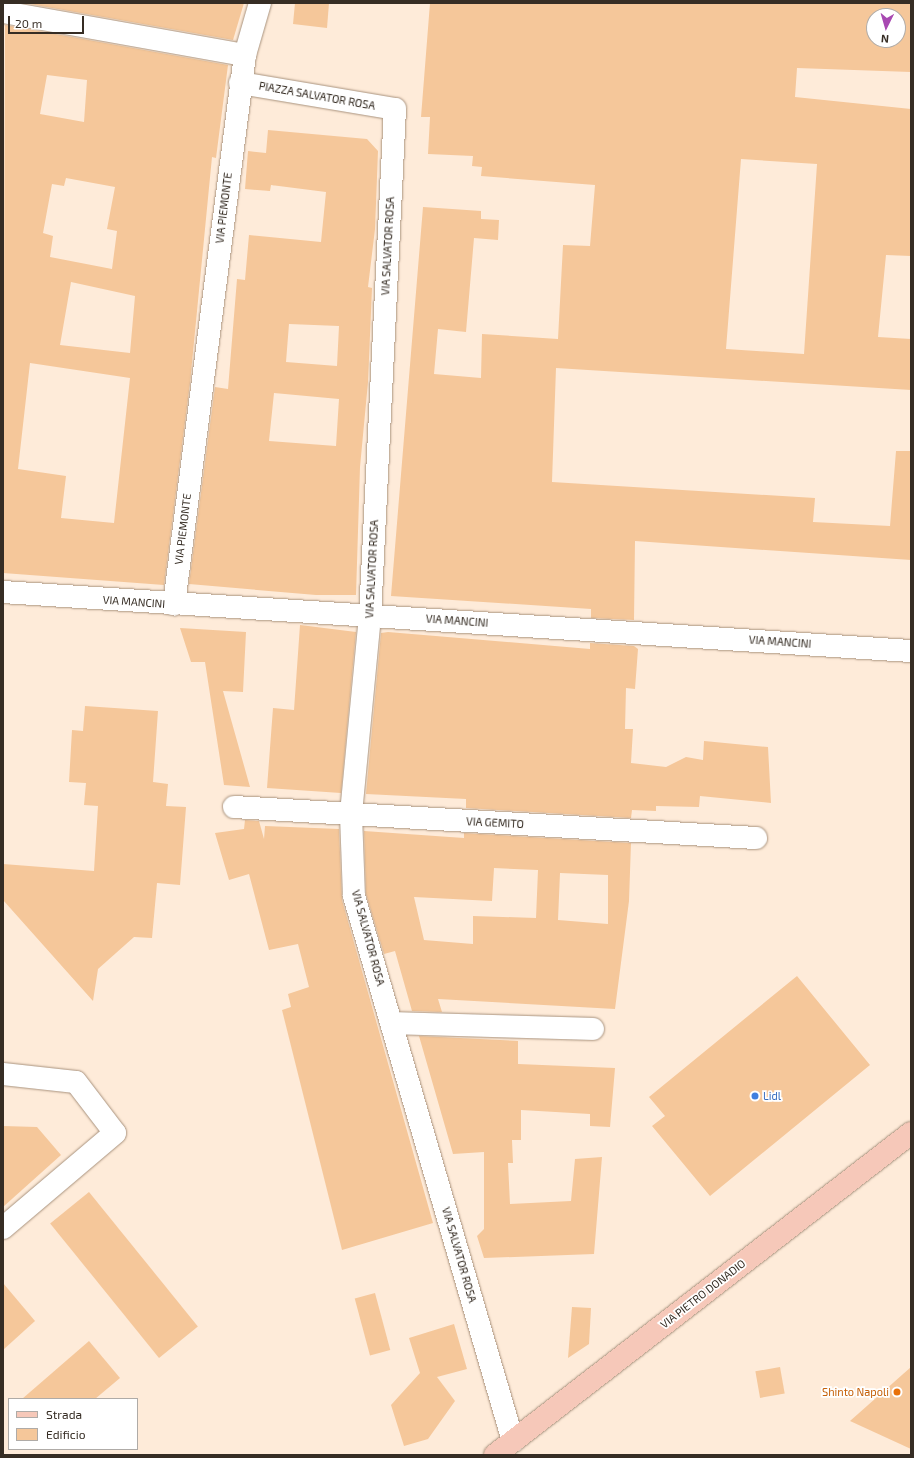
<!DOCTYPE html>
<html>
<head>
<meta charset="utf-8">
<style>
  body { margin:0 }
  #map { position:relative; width:914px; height:1458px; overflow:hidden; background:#feebd9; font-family:"Exo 2",sans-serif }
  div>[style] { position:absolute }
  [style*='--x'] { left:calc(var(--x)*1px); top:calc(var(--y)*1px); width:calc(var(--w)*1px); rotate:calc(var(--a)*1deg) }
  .building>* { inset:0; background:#f5c79a; transform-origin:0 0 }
  .roads { filter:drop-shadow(0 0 1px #a9937e) drop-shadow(0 0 1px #a9937e) }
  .minor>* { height:22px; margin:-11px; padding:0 11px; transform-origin:11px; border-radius:11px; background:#fff }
  .major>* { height:22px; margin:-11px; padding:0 11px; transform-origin:11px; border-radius:11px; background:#f6c8b9 }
  .dots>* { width:11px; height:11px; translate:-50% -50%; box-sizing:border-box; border:2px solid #fff; border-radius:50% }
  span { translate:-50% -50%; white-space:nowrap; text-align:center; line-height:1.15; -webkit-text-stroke:3.5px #fff; paint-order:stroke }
  .street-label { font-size:11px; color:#362d24 }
  .shop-label { font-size:11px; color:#366cbe }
  .left { translate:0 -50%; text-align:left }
  .food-label { font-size:11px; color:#c56008 }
  .right { translate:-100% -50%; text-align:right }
  .frame { position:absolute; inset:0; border:4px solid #362d24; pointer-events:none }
  .legend { position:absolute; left:8px; top:1398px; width:130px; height:52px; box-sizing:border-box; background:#fff; border:1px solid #afaba7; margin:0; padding:5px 7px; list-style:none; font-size:12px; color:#362d24 }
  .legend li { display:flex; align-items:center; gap:8px; height:20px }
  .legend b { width:20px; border:1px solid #afaba7 }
  .north { position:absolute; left:866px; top:8px; width:40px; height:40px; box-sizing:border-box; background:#fff; border:1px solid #afaba7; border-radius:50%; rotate:185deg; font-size:11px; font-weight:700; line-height:16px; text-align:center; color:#362d24 }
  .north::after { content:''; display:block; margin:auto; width:14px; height:18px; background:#a849b2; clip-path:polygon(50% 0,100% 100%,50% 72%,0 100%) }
  .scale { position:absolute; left:8px; top:16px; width:76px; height:18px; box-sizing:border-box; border:2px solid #362d24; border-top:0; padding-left:5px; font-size:12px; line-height:14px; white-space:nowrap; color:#362d24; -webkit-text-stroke:3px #fff; paint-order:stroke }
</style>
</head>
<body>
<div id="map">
  <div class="building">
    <div style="clip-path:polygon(24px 3px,244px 3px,233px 40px)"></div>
    <div style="clip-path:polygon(295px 3px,329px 3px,327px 28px,293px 24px)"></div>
    <div style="clip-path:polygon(evenodd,430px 3px,911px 3px,911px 72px,797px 68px,795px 97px,911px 109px,911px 256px,886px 255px,878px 337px,911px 339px,911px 390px,556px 368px,552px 482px,815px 498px,813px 522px,890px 526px,896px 451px,911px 451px,911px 560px,635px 541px,634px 620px,591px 618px,591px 609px,391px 596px,423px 207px,481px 211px,481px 219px,499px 220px,498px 240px,474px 238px,466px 332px,438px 329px,434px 374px,481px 378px,482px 334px,558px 339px,563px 245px,590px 246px,595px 185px,481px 176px,482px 167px,472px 166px,473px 156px,428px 154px,430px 117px,421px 117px,430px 3px,874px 16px,898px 16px,898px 40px,874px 40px,874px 16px,430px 3px,741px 159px,817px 164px,804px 354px,726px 349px,741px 159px)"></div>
    <div style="clip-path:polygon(evenodd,5px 25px,228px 65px,216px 158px,212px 157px,190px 383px,164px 585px,3px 573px,5px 25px,47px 75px,87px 80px,84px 122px,40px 114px,47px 75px,5px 25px,66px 178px,115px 187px,107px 229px,117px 231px,112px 269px,50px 257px,53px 236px,43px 233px,52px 184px,64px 186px,66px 178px,5px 25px,71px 282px,135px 296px,130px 353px,60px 345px,71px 282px,5px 25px,30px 363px,130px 378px,114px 523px,61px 518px,66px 476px,18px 469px,30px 363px)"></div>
    <div style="clip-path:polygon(evenodd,268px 130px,367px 139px,378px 151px,375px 229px,368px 287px,372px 288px,368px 382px,360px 467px,356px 595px,316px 595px,189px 584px,215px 387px,228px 389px,237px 279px,245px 280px,249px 235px,321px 242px,326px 192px,271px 185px,270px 191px,245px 189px,248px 151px,266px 153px,268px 130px,289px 324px,339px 326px,337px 366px,286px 362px,289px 324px,268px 130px,274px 393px,339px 399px,336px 446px,269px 441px,274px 393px)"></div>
    <div style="clip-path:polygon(300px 625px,356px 632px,341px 793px,267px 788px,273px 708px,294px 710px)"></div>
    <div style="clip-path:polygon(180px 628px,246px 632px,243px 692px,223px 691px,250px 787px,224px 785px,205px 662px,191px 662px)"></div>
    <div style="clip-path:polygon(388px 632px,590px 649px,590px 643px,634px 646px,638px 649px,635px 689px,626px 688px,625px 729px,633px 729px,631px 763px,666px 767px,686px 757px,703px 760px,704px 741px,768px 747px,771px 803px,700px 796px,699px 807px,656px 806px,656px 811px,632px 810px,631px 818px,466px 808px,466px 799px,366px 794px,381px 633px)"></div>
    <div style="clip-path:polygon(85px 706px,158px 711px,153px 782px,168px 784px,166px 806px,186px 807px,180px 885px,157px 883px,152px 938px,134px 937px,98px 969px,93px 1001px,3px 900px,3px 864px,94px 871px,98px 806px,84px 805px,86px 783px,69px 782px,72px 730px,83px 731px)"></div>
    <div style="clip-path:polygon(245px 820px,259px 821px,264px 839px,265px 826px,339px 829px,342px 900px,433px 1223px,342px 1250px,282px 1010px,291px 1007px,288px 994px,309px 987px,298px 944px,269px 950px,249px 874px,229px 880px,215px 833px,244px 829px)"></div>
    <div style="clip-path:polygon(evenodd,364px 831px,464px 838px,464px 833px,631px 843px,629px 901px,615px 1009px,438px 999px,442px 1012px,412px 1011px,395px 951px,384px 954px,366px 894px,364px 831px,494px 868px,538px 870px,536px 918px,473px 916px,473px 944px,424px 940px,414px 897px,492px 901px,494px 868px,364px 831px,560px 873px,608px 875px,608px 924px,558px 920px,560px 873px)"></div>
    <div style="clip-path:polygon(797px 976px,870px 1065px,710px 1196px,652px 1126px,665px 1116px,649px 1097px)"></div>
    <div style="clip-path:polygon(419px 1036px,518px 1041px,518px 1064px,615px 1068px,610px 1127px,590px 1126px,590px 1114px,521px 1110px,521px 1140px,512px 1140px,513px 1163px,508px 1163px,510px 1204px,571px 1201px,575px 1159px,602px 1157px,594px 1254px,484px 1258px,477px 1236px,484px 1229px,484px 1152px,453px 1154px)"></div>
    <div style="clip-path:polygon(3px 1126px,37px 1127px,61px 1155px,3px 1207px)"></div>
    <div style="left:89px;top:1192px;width:173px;height:50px;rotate:51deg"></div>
    <div style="clip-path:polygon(3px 1283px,35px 1321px,3px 1350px)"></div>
    <div style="left:375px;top:1293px;width:59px;height:21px;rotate:75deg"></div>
    <div style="clip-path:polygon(572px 1307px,591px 1308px,589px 1344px,568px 1358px)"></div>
    <div style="clip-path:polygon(454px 1324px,467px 1369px,437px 1377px,455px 1401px,428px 1439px,404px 1446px,391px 1405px,420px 1373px,409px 1338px)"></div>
    <div style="clip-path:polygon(89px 1341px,120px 1378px,95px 1399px,22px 1399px)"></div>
    <div style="left:780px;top:1367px;width:27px;height:25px;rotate:80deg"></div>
    <div style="clip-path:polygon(911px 1367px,911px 1449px,850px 1421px)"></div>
  </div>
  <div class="roads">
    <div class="minor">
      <div style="--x:3;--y:12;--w:246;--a:10.1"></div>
      <div style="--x:245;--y:55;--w:554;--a:97.37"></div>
      <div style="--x:245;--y:55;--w:54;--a:-73.9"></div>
      <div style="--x:240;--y:83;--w:157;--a:9.5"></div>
      <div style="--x:395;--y:109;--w:508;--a:92.82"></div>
      <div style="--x:370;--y:616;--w:200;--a:95.5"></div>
      <div style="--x:351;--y:815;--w:81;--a:87.9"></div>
      <div style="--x:354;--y:896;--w:568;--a:73.74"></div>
      <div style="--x:3;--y:592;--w:910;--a:3.72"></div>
      <div style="--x:234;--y:807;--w:523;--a:3.4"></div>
      <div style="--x:392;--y:1023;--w:201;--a:1.7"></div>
      <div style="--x:3;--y:1074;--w:73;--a:6.3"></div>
      <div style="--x:76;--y:1082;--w:64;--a:52.6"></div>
      <div style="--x:115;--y:1133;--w:147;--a:139.7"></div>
    </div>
    <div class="major">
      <div style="--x:495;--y:1455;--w:526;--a:-37.74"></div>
    </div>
  </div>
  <div class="dots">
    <div style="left:755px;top:1096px;background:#3f7fe0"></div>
    <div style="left:897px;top:1392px;background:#e8710a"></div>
  </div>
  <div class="street-label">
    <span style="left:317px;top:96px;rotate:10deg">PIAZZA SALVATOR ROSA</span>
    <span style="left:224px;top:208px;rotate:-83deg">VIA PIEMONTE</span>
    <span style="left:388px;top:246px;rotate:-87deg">VIA SALVATOR ROSA</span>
    <span style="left:183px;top:529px;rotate:-83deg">VIA PIEMONTE</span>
    <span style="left:372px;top:569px;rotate:-87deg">VIA SALVATOR ROSA</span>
    <span style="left:134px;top:602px;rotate:4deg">VIA MANCINI</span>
    <span style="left:457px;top:621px;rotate:4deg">VIA MANCINI</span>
    <span style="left:780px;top:642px;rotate:4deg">VIA MANCINI</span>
    <span style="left:495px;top:823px;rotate:3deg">VIA GEMITO</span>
    <span style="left:368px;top:938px;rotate:75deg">VIA SALVATOR ROSA</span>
    <span style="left:459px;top:1255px;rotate:74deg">VIA SALVATOR ROSA</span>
    <span style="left:703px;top:1294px;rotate:-38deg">VIA PIETRO DONADIO</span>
  </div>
  <div class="shop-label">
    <span class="left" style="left:763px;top:1096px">Lidl</span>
  </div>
  <div class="food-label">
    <span class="right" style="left:889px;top:1392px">Shinto Napoli</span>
  </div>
  <div class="frame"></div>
  <ul class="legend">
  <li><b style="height:5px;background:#f6c8b9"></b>Strada</li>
  <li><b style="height:11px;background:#f5c79a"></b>Edificio</li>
  </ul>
  <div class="north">N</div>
  <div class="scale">20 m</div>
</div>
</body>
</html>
